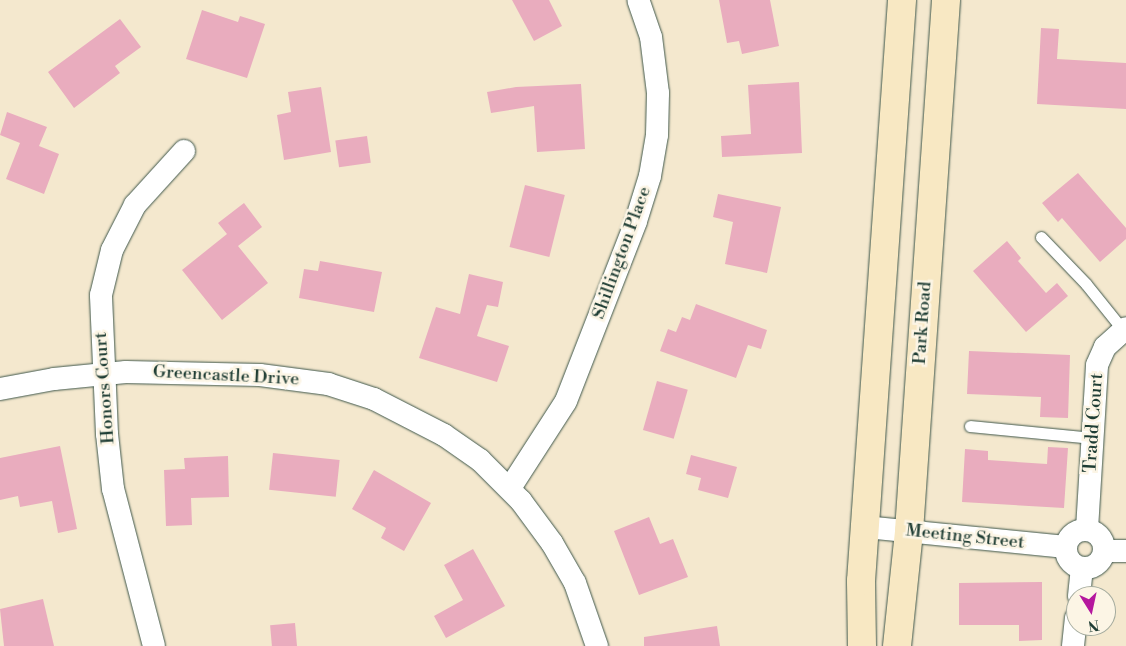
<!DOCTYPE html>
<html>
<head>
<meta charset="utf-8">
<style>
  body { margin:0 }
  #map { position:relative; width:1126px; height:646px; overflow:hidden; background:#f4e8ce; font-family:"Libre Bodoni",serif }
  div>[style] { position:absolute }
  [style*='--x'] { left:calc(var(--x)*1px); top:calc(var(--y)*1px); width:calc(var(--w)*1px); rotate:calc(var(--a)*1deg) }
  .building>* { inset:0; background:#e9acbe; transform-origin:0 0 }
  .roads { filter:drop-shadow(0 0 1px #3f574b) drop-shadow(0 0 1px #3f574b) }
  .lane>* { height:11px; margin:-5.5px; padding:0 5.5px; transform-origin:5.5px; border-radius:5.5px; background:#fff }
  .street>* { height:22px; margin:-11px; padding:0 11px; transform-origin:11px; border-radius:11px; background:#fff }
  .street>.ring { margin:-11px; padding:0; box-sizing:content-box; background:none; border:22px solid #fff; border-radius:50% }
  .secondary>* { height:28px; margin:-14px; padding:0 14px; transform-origin:14px; border-radius:14px; background:#f8e8c3 }
  span { translate:-50% -50%; white-space:nowrap; text-align:center; line-height:1.15; -webkit-text-stroke:5px #fcf5e5; paint-order:stroke }
  .street-label { font-size:18px; color:#1f3d34 }
  .north { position:absolute; left:1066px; top:586px; width:50px; height:50px; box-sizing:border-box; background:#fcf5e5; border:1px solid #a4ab9e; border-radius:50%; rotate:170deg; font-size:14px; font-weight:700; line-height:20px; text-align:center; color:#1f3d34 }
  .north::after { content:''; display:block; margin:auto; width:18px; height:22px; background:#b5179e; clip-path:polygon(50% 0,100% 100%,50% 72%,0 100%) }
</style>
</head>
<body>
<div id="map">
  <div class="building">
    <div style="clip-path:polygon(512px 0,549px 0,562px 26px,534px 41px)"></div>
    <div style="clip-path:polygon(719px 0,770px 0,779px 46px,742px 54px,739px 41px,727px 43px)"></div>
    <div style="clip-path:polygon(202px 10px,238px 22px,240px 16px,265px 24px,247px 78px,186px 59px)"></div>
    <div style="clip-path:polygon(120px 19px,141px 47px,115px 66px,120px 73px,74px 108px,48px 72px)"></div>
    <div style="clip-path:polygon(1041px 28px,1059px 29px,1057px 59px,1126px 63px,1126px 109px,1037px 104px)"></div>
    <div style="clip-path:polygon(799px 82px,802px 153px,722px 157px,721px 136px,751px 134px,748px 85px)"></div>
    <div style="clip-path:polygon(581px 84px,585px 149px,537px 152px,534px 106px,491px 113px,487px 92px,516px 87px)"></div>
    <div style="clip-path:polygon(321px 87px,331px 152px,284px 160px,277px 115px,291px 112px,288px 92px)"></div>
    <div style="clip-path:polygon(7px 112px,47px 127px,39px 146px,59px 154px,44px 194px,6px 179px,20px 143px,0 135px)"></div>
    <div style="left:367px;top:136px;width:27px;height:32px;rotate:82deg"></div>
    <div style="clip-path:polygon(1078px 173px,1126px 228px,1126px 239px,1100px 262px,1062px 218px,1058px 222px,1042px 203px)"></div>
    <div style="left:525px;top:185px;width:41px;height:64px;rotate:14deg"></div>
    <div style="clip-path:polygon(718px 194px,781px 207px,767px 273px,725px 264px,733px 222px,713px 217px)"></div>
    <div style="clip-path:polygon(244px 203px,262px 227px,238px 246px,268px 283px,222px 320px,182px 270px,227px 234px,218px 223px)"></div>
    <div style="clip-path:polygon(1007px 241px,1021px 258px,1018px 261px,1046px 293px,1057px 283px,1068px 296px,1026px 332px,973px 271px)"></div>
    <div style="clip-path:polygon(320px 261px,382px 272px,374px 312px,299px 298px,304px 269px,318px 271px)"></div>
    <div style="clip-path:polygon(469px 274px,503px 282px,498px 307px,487px 305px,477px 336px,509px 346px,497px 382px,419px 358px,436px 307px,460px 314px)"></div>
    <div style="clip-path:polygon(696px 304px,767px 330px,761px 349px,748px 345px,736px 378px,660px 351px,668px 329px,676px 332px,682px 317px,690px 320px)"></div>
    <div style="clip-path:polygon(969px 351px,1070px 355px,1068px 418px,1040px 417px,1041px 397px,967px 394px)"></div>
    <div style="left:657px;top:381px;width:32px;height:51px;rotate:16deg"></div>
    <div style="clip-path:polygon(60px 446px,77px 529px,58px 533px,52px 501px,20px 507px,18px 496px,0 500px,0 458px)"></div>
    <div style="clip-path:polygon(1048px 447px,1068px 448px,1064px 508px,962px 502px,965px 449px,988px 451px,988px 460px,1047px 464px)"></div>
    <div style="left:273px;top:453px;width:67px;height:37px;rotate:6deg"></div>
    <div style="clip-path:polygon(691px 455px,737px 467px,728px 498px,698px 490px,701px 478px,686px 474px)"></div>
    <div style="clip-path:polygon(228px 456px,229px 497px,191px 498px,192px 525px,166px 526px,164px 470px,185px 469px,184px 458px)"></div>
    <div style="clip-path:polygon(374px 470px,431px 503px,404px 551px,381px 538px,386px 528px,352px 509px)"></div>
    <div style="clip-path:polygon(649px 517px,660px 544px,673px 539px,688px 577px,639px 595px,614px 531px)"></div>
    <div style="clip-path:polygon(473px 549px,505px 606px,446px 638px,434px 616px,463px 600px,444px 565px)"></div>
    <div style="clip-path:polygon(1042px 582px,1042px 640px,1019px 641px,1019px 625px,959px 625px,959px 583px)"></div>
    <div style="clip-path:polygon(43px 599px,54px 646px,4px 646px,0 609px)"></div>
    <div style="left:295px;top:623px;width:23px;height:25px;rotate:85deg"></div>
    <div style="clip-path:polygon(717px 626px,720px 646px,644px 646px,644px 637px)"></div>
  </div>
  <div class="roads">
    <div class="lane">
      <div style="--x:1041;--y:237;--w:65;--a:46.2"></div>
      <div style="--x:1086;--y:284;--w:59;--a:51.2"></div>
      <div style="--x:970;--y:426;--w:123;--a:5.6"></div>
    </div>
    <div class="street">
      <div style="--x:0;--y:389;--w:55;--a:-10.5"></div>
      <div style="--x:54;--y:379;--w:72;--a:-5.6"></div>
      <div style="--x:126;--y:372;--w:134;--a:1.3"></div>
      <div style="--x:260;--y:375;--w:69;--a:7.5"></div>
      <div style="--x:328;--y:384;--w:48;--a:18.1"></div>
      <div style="--x:374;--y:399;--w:79;--a:27.2"></div>
      <div style="--x:444;--y:435;--w:44;--a:34.8"></div>
      <div style="--x:480;--y:460;--w:58;--a:45"></div>
      <div style="--x:521;--y:501;--w:52;--a:53.6"></div>
      <div style="--x:552;--y:543;--w:46;--a:60.1"></div>
      <div style="--x:575;--y:583;--w:67;--a:70.8"></div>
      <div style="--x:510;--y:488;--w:103;--a:-57.2"></div>
      <div style="--x:566;--y:401;--w:193;--a:-68.7"></div>
      <div style="--x:636;--y:221;--w:47;--a:-72.7"></div>
      <div style="--x:650;--y:176;--w:42;--a:-80.3"></div>
      <div style="--x:657;--y:135;--w:42;--a:-88.6"></div>
      <div style="--x:658;--y:93;--w:56;--a:-97.1"></div>
      <div style="--x:651;--y:37;--w:39;--a:-109"></div>
      <div style="--x:865;--y:527;--w:201;--a:5.7"></div>
      <div style="--x:1087;--y:529;--w:164;--a:-86.5"></div>
      <div style="--x:1097;--y:365;--w:20;--a:-66"></div>
      <div style="--x:1105;--y:347;--w:28;--a:-42"></div>
      <div class="ring" style="left:1066px;top:530px;width:16px;height:16px"></div>
      <div style="--x:1104;--y:551;--w:22;--a:0"></div>
      <div style="--x:1079;--y:596;--w:28;--a:-84"></div>
      <div style="--x:154;--y:646;--w:162;--a:-104.6"></div>
      <div style="--x:113;--y:489;--w:55;--a:-96.2"></div>
      <div style="--x:107;--y:434;--w:139;--a:-92.5"></div>
      <div style="--x:101;--y:295;--w:46;--a:-76.3"></div>
      <div style="--x:112;--y:250;--w:51;--a:-62.9"></div>
      <div style="--x:135;--y:205;--w:73;--a:-47.8"></div>
      <div style="--x:1073;--y:646;--w:28;--a:-84"></div>
    </div>
    <div class="secondary">
      <div style="--x:862;--y:646;--w:65;--a:-90.9"></div>
      <div style="--x:861;--y:581;--w:582;--a:-85.96"></div>
      <div style="--x:897;--y:646;--w:116;--a:-84"></div>
      <div style="--x:909;--y:531;--w:532;--a:-86.01"></div>
    </div>
  </div>
  <div class="street-label">
    <span style="left:622px;top:253px;rotate:-70deg">Shillington Place</span>
    <span style="left:923px;top:323px;rotate:-86deg">Park Road</span>
    <span style="left:226px;top:376px;rotate:3deg">Greencastle Drive</span>
    <span style="left:105px;top:388px;rotate:-94deg">Honors Court</span>
    <span style="left:1094px;top:423px;rotate:-86deg">Tradd Court</span>
    <span style="left:965px;top:537px;rotate:6deg">Meeting Street</span>
  </div>
  <div class="north">N</div>
</div>
</body>
</html>
